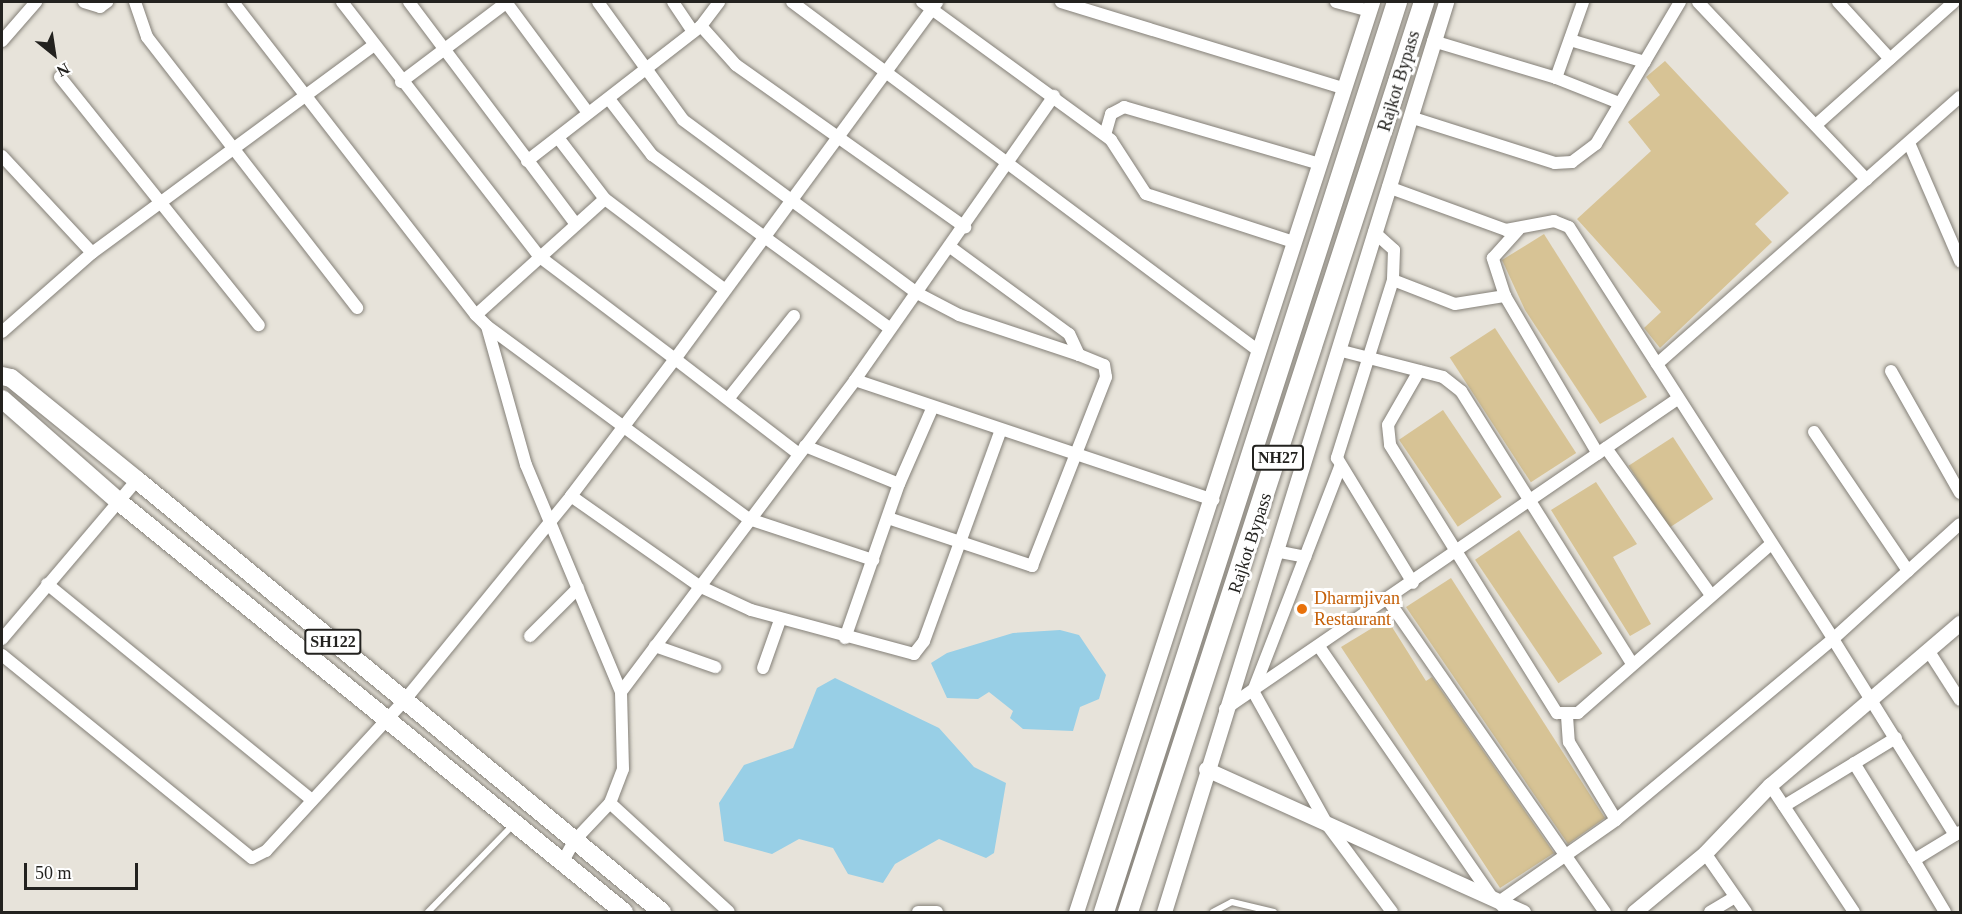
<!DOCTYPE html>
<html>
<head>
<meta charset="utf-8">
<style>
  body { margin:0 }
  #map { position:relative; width:1962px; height:914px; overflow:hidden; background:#e7e3da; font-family:Georgia,serif }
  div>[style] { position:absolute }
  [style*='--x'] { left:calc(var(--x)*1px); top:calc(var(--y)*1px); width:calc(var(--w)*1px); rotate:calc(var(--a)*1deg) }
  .water>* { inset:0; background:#98cfe6 }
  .building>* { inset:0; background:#d7c395; transform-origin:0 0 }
  .roads { filter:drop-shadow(0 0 2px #848078) drop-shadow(0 0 2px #848078) }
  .service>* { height:6px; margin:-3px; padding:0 3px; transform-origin:3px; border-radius:3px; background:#fff }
  .minor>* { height:12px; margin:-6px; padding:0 6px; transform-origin:6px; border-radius:6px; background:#fff }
  .tertiary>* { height:15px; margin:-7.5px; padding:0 7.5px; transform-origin:7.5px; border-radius:7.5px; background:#fff }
  .primary>* { height:18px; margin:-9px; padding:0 9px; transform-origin:9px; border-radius:9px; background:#fff }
  .trunk>* { height:20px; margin:-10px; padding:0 10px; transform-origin:10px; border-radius:10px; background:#fff }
  .dots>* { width:16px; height:16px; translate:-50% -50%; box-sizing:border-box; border:3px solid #fff; border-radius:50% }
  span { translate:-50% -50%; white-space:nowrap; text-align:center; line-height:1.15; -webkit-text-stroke:6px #fff; paint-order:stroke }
  .shield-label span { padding:2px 4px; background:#fff; border:2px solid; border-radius:4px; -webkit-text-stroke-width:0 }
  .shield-label { font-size:16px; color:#23221f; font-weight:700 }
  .street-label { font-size:18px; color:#23221f }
  .food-label { font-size:18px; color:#c56008 }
  .left { translate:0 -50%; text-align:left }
  .frame { position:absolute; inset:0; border:3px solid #23221f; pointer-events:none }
  .north { position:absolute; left:24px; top:24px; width:60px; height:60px; -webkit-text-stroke:4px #fff; paint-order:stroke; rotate:150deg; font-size:16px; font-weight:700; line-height:24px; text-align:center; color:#23221f }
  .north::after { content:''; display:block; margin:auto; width:21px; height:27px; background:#23221f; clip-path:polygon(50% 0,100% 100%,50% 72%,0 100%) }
  .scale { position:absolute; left:24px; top:863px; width:114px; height:27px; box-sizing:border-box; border:3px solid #23221f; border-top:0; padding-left:8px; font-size:18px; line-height:21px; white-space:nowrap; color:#23221f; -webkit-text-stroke:4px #fff; paint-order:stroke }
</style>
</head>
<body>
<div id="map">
  <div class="water">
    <div style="clip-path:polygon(1060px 630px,1079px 635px,1106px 675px,1099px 699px,1080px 707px,1073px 731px,1023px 729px,1010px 718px,1013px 711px,989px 692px,978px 699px,947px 698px,931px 663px,947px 653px,1013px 633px)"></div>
    <div style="clip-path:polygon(835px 678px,939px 728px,974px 767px,1006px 783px,994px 853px,986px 858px,939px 839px,895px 864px,883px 883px,848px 874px,833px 848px,799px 839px,772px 854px,724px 841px,719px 803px,744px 765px,793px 748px,817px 688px)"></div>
  </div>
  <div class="building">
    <div style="clip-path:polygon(1665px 61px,1789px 193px,1755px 224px,1772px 242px,1660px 348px,1644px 328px,1661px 312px,1577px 219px,1651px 151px,1628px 122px,1660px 95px,1646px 77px)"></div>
    <div style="clip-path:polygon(1544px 234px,1647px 397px,1600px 424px,1525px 310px,1502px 260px)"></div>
    <div style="left:1495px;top:328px;width:149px;height:54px;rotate:57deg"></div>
    <div style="left:1443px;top:410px;width:105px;height:53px;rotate:56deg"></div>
    <div style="left:1673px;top:437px;width:74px;height:53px;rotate:57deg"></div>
    <div style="clip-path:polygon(1596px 482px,1637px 544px,1613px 557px,1651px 624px,1630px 636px,1551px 510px)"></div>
    <div style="left:1519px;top:530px;width:149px;height:53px;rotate:56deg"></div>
    <div style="clip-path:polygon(1451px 578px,1605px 818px,1568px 844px,1406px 607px)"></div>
    <div style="clip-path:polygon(1387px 619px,1426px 681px,1432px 677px,1554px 853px,1500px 888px,1341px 647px)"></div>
  </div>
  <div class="roads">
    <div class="service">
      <div style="--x:428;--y:912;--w:122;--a:-45.7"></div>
      <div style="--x:1213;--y:912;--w:21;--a:-28"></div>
      <div style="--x:1232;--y:902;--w:43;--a:13.4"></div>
    </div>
    <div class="minor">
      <div style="--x:84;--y:2;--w:17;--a:17"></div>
      <div style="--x:100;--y:7;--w:9;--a:-36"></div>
      <div style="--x:135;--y:2;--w:37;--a:71"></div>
      <div style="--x:147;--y:37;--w:343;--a:52.2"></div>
      <div style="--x:233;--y:2;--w:396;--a:52.2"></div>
      <div style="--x:342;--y:2;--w:323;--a:52.2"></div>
      <div style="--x:540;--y:257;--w:169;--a:37.1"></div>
      <div style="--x:675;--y:359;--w:443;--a:-53.7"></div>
      <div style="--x:409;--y:2;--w:275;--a:53.1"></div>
      <div style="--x:506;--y:2;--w:138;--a:53.5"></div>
      <div style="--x:598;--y:2;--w:145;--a:54.2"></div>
      <div style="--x:683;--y:120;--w:291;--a:36.5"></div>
      <div style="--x:917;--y:293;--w:47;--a:27.6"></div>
      <div style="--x:959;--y:315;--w:126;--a:18.4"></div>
      <div style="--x:1079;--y:355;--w:23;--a:-115"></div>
      <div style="--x:1069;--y:334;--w:147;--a:-143.8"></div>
      <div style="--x:673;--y:2;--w:36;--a:56"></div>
      <div style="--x:792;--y:2;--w:584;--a:36.79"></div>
      <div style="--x:922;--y:2;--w:234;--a:36.1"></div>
      <div style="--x:1111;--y:140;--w:64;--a:57.1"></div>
      <div style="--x:1146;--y:194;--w:156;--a:18"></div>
      <div style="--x:1061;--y:2;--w:297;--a:17"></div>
      <div style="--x:1336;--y:2;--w:34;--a:15"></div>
      <div style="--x:1698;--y:2;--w:245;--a:46.5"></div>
      <div style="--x:1838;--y:2;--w:77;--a:47.6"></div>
      <div style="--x:701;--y:26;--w:52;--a:48.1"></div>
      <div style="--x:736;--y:65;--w:281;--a:35.3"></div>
      <div style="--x:1570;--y:40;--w:78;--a:16.3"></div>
      <div style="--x:2;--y:41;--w:52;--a:-48.9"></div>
      <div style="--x:1433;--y:41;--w:128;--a:16.7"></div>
      <div style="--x:1556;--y:78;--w:81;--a:-70.4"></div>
      <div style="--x:60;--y:77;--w:318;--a:51.3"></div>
      <div style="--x:1556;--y:78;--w:68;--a:21.6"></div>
      <div style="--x:401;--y:82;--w:133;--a:-37"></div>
      <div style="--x:609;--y:99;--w:71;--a:52.5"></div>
      <div style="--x:652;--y:155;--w:293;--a:36.1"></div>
      <div style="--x:1410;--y:117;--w:152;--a:17.6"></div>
      <div style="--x:1555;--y:163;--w:17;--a:-3"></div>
      <div style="--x:1572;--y:162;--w:30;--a:-37"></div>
      <div style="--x:1596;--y:144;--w:165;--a:-59.4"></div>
      <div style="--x:1817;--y:124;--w:183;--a:-41.7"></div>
      <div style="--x:1105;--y:135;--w:22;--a:-74"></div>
      <div style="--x:1111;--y:114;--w:15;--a:-28"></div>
      <div style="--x:1124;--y:107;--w:204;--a:16.2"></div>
      <div style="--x:559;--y:139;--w:76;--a:52.5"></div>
      <div style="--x:605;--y:199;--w:149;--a:37.1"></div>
      <div style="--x:1909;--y:143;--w:129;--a:66.6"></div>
      <div style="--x:2;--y:156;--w:132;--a:47.1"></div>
      <div style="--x:527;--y:161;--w:220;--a:-37.8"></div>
      <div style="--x:701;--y:26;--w:30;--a:-53"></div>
      <div style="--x:1388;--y:187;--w:126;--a:20"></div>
      <div style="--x:1506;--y:230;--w:49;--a:-10.6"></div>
      <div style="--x:1554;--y:221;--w:16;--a:22"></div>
      <div style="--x:1569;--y:227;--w:489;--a:57.3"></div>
      <div style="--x:1833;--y:639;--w:283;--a:140.2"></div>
      <div style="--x:1616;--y:820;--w:143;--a:145"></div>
      <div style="--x:1499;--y:902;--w:6;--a:51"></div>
      <div style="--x:1374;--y:232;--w:27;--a:42"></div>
      <div style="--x:1394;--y:250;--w:30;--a:92"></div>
      <div style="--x:1393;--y:280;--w:187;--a:107.5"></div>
      <div style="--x:1337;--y:458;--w:146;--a:58.7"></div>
      <div style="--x:1393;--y:280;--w:66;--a:21.2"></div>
      <div style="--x:1455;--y:304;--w:51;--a:-9.1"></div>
      <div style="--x:1505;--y:296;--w:183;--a:59.5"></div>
      <div style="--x:1505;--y:296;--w:40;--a:-108"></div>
      <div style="--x:1493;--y:258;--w:38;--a:-48"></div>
      <div style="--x:487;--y:326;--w:325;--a:36.4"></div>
      <div style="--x:749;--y:519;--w:131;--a:18.3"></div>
      <div style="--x:2;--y:332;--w:120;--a:-41.3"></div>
      <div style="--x:92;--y:253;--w:349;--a:-36.4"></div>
      <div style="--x:1338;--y:350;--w:108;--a:14.4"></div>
      <div style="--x:1443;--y:377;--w:23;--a:38"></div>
      <div style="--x:1461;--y:391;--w:322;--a:57.9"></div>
      <div style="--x:1657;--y:364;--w:404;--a:-41.4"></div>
      <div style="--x:1419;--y:371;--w:62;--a:119.9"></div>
      <div style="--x:1388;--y:425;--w:20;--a:84"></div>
      <div style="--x:1390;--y:445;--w:316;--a:58.1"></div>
      <div style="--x:1557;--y:713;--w:21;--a:0"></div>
      <div style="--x:1578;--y:713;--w:257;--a:-41.2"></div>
      <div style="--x:1891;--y:371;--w:140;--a:60.5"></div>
      <div style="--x:855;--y:380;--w:378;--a:18.5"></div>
      <div style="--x:728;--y:399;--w:106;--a:-51.5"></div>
      <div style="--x:1814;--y:432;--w:168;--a:55.9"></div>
      <div style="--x:805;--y:446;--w:101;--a:22"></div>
      <div style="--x:899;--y:484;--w:82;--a:-66.3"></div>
      <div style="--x:1606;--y:448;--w:181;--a:54.5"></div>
      <div style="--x:1340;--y:467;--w:240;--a:111.2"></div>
      <div style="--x:1253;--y:691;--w:154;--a:60.9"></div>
      <div style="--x:1328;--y:826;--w:107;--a:53.3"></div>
      <div style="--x:571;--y:496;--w:172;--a:-52.8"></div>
      <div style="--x:675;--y:359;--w:156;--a:37.5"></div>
      <div style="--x:891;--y:519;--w:149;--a:18.4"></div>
      <div style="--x:1032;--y:566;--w:203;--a:-68.6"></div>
      <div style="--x:1106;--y:377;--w:12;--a:-99"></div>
      <div style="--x:1104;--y:365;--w:27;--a:-158"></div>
      <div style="--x:1275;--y:551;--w:31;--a:11"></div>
      <div style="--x:47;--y:584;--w:342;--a:39.2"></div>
      <div style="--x:1388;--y:600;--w:380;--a:55.2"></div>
      <div style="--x:530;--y:636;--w:68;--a:-45"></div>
      <div style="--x:845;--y:638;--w:163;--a:-70.7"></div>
      <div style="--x:2;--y:639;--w:209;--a:-49.7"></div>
      <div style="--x:655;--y:646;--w:64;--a:19.3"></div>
      <div style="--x:1320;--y:648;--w:305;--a:55.4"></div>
      <div style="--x:1928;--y:650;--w:59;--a:57.4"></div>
      <div style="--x:2;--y:655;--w:322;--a:39.1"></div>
      <div style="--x:252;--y:858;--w:16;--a:-27"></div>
      <div style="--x:266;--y:851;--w:204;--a:-47.4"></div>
      <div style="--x:404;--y:701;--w:264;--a:-50.8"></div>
      <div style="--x:571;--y:496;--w:156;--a:35.1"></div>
      <div style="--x:699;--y:586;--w:57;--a:24.8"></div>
      <div style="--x:751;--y:610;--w:169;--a:15.1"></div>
      <div style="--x:914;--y:654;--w:16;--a:-52"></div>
      <div style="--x:924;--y:641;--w:225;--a:-70"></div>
      <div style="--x:763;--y:668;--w:51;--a:-70.5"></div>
      <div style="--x:621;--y:692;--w:390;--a:-53.1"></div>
      <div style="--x:855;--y:380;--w:347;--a:-55"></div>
      <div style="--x:1225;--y:709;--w:547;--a:-34.42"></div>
      <div style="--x:1567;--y:716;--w:26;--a:86"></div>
      <div style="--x:1569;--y:742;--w:91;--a:58.9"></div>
      <div style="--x:1854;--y:763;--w:114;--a:58.3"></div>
      <div style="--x:1770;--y:785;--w:152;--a:56.5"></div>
      <div style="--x:610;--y:803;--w:161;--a:42.5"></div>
      <div style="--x:1784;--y:806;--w:131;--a:-31.3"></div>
      <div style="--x:1955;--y:835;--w:231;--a:-121.9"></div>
      <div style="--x:1833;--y:639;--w:171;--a:-42.2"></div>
      <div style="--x:1705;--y:853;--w:72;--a:55.2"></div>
      <div style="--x:562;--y:863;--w:26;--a:-61"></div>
      <div style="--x:575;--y:840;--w:51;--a:-46.6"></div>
      <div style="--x:610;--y:803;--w:36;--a:-69"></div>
      <div style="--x:623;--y:769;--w:77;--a:-91.5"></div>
      <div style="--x:621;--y:692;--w:246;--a:-112.7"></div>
      <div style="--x:526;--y:465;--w:144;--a:-105.7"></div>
      <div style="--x:487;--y:326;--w:16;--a:-135"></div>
      <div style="--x:476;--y:315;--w:173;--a:-42"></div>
      <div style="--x:918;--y:912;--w:19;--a:0"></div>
      <div style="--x:1710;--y:912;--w:29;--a:-31"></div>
      <div style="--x:1945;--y:912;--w:61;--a:-120.8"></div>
      <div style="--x:1914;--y:860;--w:54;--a:-31.3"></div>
    </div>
    <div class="tertiary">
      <div style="--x:1206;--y:769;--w:348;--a:24.3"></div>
      <div style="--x:1076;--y:912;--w:957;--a:-71.98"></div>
      <div style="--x:1164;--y:912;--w:953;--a:-72.78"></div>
      <div style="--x:1634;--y:912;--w:92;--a:-39.7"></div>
      <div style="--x:1705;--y:853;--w:94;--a:-46.3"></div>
      <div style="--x:1770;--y:785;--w:250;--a:-40.5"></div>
    </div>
    <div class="primary">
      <div style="--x:2;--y:376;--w:9;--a:13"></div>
      <div style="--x:11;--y:378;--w:162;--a:39"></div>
      <div style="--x:137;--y:480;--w:680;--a:39.45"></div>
      <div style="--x:2;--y:399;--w:154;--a:41.3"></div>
      <div style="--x:118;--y:501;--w:652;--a:39.09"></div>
    </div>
    <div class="trunk">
      <div style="--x:1104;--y:912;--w:956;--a:-72.15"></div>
      <div style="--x:1128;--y:912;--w:957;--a:-71.98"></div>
    </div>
  </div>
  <div class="dots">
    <div style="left:1302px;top:609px;background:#e8710a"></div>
  </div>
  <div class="shield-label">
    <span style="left:1278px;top:458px">NH27</span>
    <span style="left:333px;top:642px">SH122</span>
  </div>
  <div class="street-label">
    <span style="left:1399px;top:81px;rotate:-73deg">Rajkot Bypass</span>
    <span style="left:1250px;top:543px;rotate:-72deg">Rajkot Bypass</span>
  </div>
  <div class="food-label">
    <span class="left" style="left:1314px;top:609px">Dharmjivan<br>Restaurant</span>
  </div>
  <div class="frame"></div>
  <div class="north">N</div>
  <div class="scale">50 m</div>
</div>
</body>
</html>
